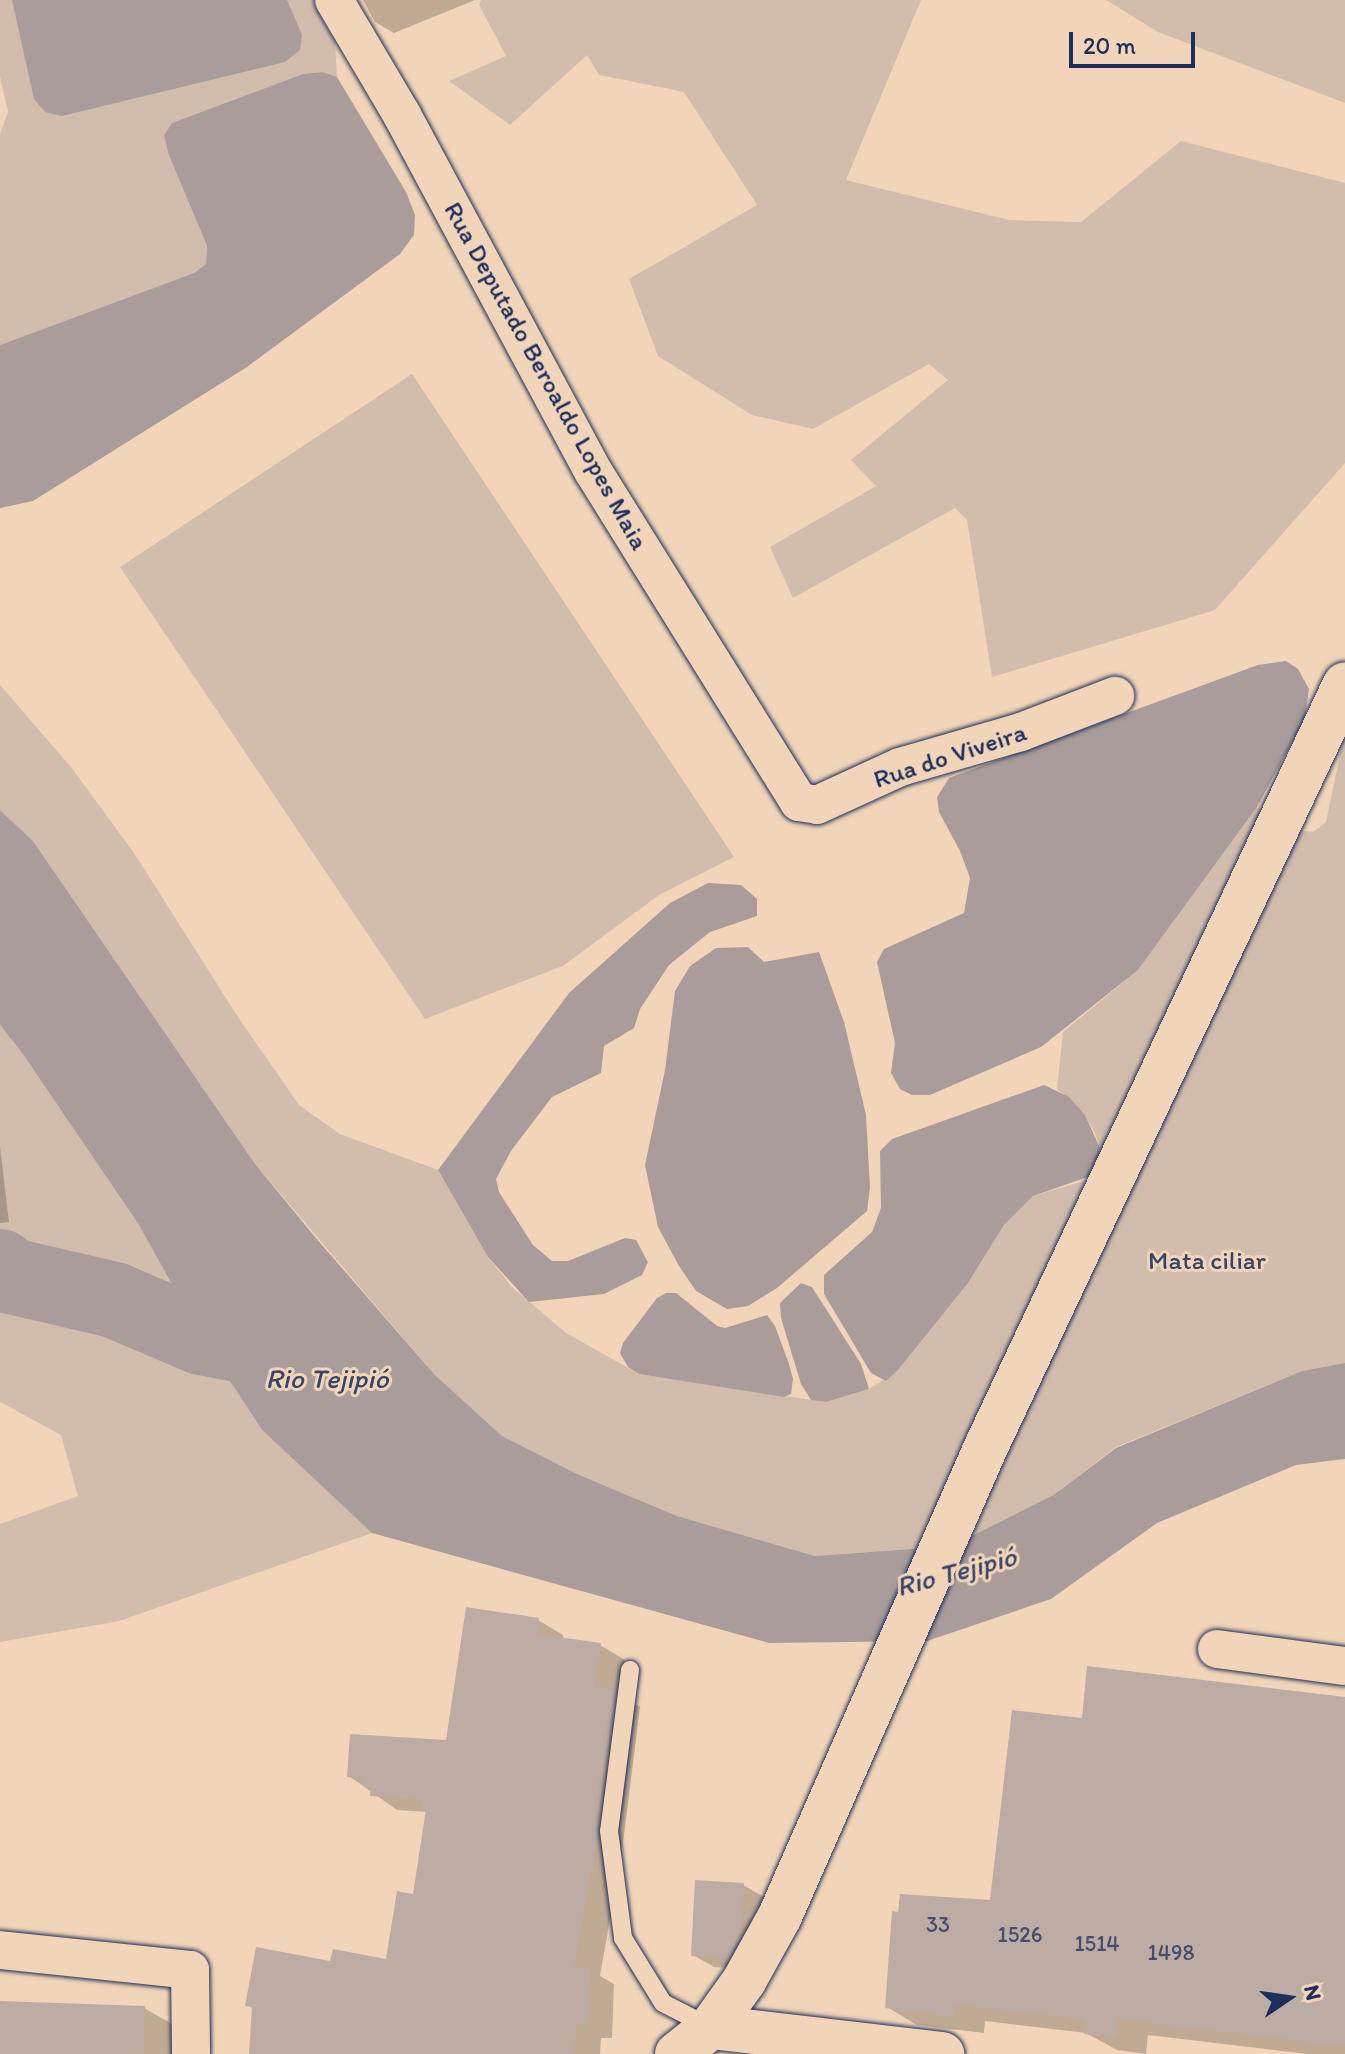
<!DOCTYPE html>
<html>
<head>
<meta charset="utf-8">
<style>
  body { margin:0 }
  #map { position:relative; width:1345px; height:2054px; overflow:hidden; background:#f2d5b9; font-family:Itim,sans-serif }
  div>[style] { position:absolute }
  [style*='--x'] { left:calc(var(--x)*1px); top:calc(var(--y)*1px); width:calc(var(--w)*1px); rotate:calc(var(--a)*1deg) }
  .green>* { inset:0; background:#d2bdac }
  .water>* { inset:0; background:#a99c9a }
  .shadow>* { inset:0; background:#0003 }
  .river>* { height:76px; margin:-38px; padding:0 38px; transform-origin:38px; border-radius:38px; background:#a99c9a }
  .building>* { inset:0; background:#bdaca3; transform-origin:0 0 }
  .roads { filter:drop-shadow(0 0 2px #1b2f5e) drop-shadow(0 0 2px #1b2f5e) }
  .service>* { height:18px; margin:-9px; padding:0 9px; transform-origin:9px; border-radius:9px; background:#f2d5b9 }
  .minor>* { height:38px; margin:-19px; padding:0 19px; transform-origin:19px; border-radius:19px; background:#f2d5b9 }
  .tertiary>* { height:44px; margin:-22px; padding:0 22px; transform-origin:22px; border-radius:22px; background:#f2d5b9 }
  .secondary>* { height:44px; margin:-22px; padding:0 22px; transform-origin:22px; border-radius:22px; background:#f2d5b9 }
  span { translate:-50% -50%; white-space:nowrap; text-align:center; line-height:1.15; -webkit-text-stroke:6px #f2d5b9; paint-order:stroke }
  .number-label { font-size:22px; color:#444e6f }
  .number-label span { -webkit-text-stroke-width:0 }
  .street-label { font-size:26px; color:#1b2f5e }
  .park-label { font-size:26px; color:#36446a }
  .water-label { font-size:28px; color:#37456a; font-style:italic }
  .north { position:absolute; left:1249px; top:1958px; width:80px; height:80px; -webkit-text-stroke:6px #f2d5b9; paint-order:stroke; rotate:77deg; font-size:22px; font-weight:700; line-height:32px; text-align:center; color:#1b2f5e }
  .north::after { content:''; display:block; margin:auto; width:28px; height:36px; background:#1b2f5e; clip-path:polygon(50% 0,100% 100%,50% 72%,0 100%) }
  .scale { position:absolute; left:1069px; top:32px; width:126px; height:36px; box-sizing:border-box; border:4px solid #1b2f5e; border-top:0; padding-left:10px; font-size:24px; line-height:28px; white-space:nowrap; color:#1b2f5e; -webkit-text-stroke:6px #f2d5b9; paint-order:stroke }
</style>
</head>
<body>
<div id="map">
  <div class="green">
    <div style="clip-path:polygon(0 0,313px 0,335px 43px,337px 77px,322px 72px,303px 74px,172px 123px,164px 135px,168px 153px,207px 246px,206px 264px,194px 273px,0 345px,0 134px,8px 112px,0 77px)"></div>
    <div style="clip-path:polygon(481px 0,921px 0,846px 180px,1009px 220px,1081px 222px,1181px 141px,1345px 183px,1345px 463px,1215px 610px,992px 677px,967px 520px,955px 508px,793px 598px,770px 547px,876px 486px,851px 460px,948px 380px,929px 364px,813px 429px,752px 415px,658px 356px,629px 279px,757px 205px,684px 92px,599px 75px,587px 55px,510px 125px,449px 81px,506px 56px,479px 5px)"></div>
    <div style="clip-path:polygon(1106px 0,1345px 0,1345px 103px,1158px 32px)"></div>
    <div style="clip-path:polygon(412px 374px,734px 857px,659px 895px,563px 966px,425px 1019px,120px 567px)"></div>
    <div style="clip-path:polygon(0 685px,71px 767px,134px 853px,238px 1017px,299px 1105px,340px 1134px,438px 1170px,488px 1257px,512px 1287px,566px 1333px,639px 1374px,826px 1402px,869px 1389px,898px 1370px,968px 1283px,1004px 1225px,1033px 1196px,1094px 1178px,1100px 1148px,1095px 1133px,1085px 1115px,1057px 1089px,1063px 1032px,1138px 970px,1257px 807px,1304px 831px,1313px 832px,1326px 822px,1345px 731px,1345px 1363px,1302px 1371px,1116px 1447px,1055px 1494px,952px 1546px,815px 1556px,677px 1516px,577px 1474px,502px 1436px,434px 1374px,255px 1164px,33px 841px,0 810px)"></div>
    <div style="clip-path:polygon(0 1025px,23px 1053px,139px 1225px,201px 1337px,262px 1430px,372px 1533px,119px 1621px,0 1642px,0 1524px,78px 1496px,61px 1435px,0 1402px)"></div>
  </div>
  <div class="water">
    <div style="clip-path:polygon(12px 0,287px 0,302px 35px,300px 50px,285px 62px,62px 116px,45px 112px,34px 99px)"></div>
    <div style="clip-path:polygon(322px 72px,337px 77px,406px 192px,415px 215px,414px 235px,400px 254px,247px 367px,33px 501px,0 508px,0 345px,194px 273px,206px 264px,207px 246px,168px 153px,164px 135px,172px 123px,303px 74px)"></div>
    <div style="clip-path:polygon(1286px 661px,1298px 669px,1309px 689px,1305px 718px,1257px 807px,1138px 970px,1041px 1047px,930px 1095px,912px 1095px,900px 1089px,891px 1073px,895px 1043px,877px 962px,884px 949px,964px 913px,970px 878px,960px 851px,939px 812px,937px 797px,949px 778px,1258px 665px)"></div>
    <div style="clip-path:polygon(0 810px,33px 841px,255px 1164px,315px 1237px,434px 1374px,502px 1436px,577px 1474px,677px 1516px,815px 1556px,952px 1546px,1055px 1494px,1116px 1448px,1302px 1371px,1345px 1363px,1345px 1459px,1296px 1465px,1157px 1523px,1051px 1599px,927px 1641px,769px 1643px,372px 1533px,262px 1430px,201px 1337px,139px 1225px,23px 1054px,0 1025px)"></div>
    <div style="clip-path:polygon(708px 883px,741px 885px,757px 899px,757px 916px,710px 932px,669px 965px,640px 1009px,634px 1028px,604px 1046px,601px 1073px,552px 1097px,511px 1151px,496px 1179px,499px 1192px,533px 1245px,552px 1261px,568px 1261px,625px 1238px,636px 1240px,648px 1262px,642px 1275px,604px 1294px,529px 1302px,488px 1257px,438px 1170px,569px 993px,670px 903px)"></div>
    <div style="clip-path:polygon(748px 947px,764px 962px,819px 952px,844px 1022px,866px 1115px,870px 1187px,867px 1211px,777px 1288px,748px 1306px,727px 1309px,696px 1291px,679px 1266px,658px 1227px,645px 1165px,665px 1070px,675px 991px,690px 966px,716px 948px)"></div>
    <div style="clip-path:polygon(1044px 1085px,1069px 1097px,1085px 1115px,1100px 1148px,1102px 1172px,1033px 1196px,1004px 1225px,968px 1283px,898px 1370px,886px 1381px,871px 1373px,824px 1294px,824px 1275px,872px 1232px,881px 1208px,880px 1151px,892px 1139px)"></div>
    <div style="clip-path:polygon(801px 1283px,812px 1287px,861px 1364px,869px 1389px,826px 1402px,811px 1400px,801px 1384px,781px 1318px,780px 1303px)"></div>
    <div style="clip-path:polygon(666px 1293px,676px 1293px,717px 1326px,725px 1328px,767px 1315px,775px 1326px,789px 1364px,793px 1379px,791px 1394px,784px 1397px,639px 1374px,628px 1367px,620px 1353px,623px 1343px,657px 1298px)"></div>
  </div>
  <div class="shadow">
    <div style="clip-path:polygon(363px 0,475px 0,394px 33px,375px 22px)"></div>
    <div style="clip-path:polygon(0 1147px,9px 1222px,0 1223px)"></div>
    <div style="clip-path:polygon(538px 1620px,563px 1635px,563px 1640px,600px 1645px,625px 1660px,620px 1695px,640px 1707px,622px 1851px,600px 1976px,614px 1984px,612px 2038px,601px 2038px,600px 2054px,251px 2054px,254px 2009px,247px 2005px,332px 1963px,387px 1961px,415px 1897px,428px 1812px,397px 1810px,349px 1776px,448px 1742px)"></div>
    <div style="clip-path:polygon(1345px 1699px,1345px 2054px,1308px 2054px,1148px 2035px,1146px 2054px,1117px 2050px,1086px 2033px,985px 2021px,984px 2033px,917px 2025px,887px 2007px,992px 1902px,1084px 1721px)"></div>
    <div style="clip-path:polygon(743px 1885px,764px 1897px,761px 1949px,749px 1969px,714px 1967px,693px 1955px)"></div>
    <div style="clip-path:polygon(0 2003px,144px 2008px,172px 2024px,173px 2054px,0 2054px)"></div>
  </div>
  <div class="river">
    <div style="--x:0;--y:1267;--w:14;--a:39"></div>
    <div style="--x:11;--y:1276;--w:106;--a:13.1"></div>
    <div style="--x:114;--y:1300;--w:95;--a:23"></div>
    <div style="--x:201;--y:1337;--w:102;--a:10.8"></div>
  </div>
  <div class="building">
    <div style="clip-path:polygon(466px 1607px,539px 1618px,537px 1634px,601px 1643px,594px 1687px,615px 1690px,597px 1835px,574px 1967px,590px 1967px,587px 2025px,576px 2024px,574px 2054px,249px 2054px,252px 2007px,245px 2006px,256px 1947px,330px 1961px,333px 1949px,386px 1959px,397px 1891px,413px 1894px,426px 1809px,421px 1809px,422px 1799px,370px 1796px,371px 1785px,363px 1784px,363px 1779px,347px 1777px,350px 1734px,446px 1740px)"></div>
    <div style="clip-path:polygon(1087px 1666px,1345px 1697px,1345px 2046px,1118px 2019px,1116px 2038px,1084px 2034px,1086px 2020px,955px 2004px,954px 2017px,885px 2008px,892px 1911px,898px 1912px,900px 1894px,990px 1900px,1012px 1710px,1082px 1718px)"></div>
    <div style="clip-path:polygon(695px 1880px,744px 1883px,740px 1936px,728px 1958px,691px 1956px)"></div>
    <div style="left:0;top:2001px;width:145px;height:53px;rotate:2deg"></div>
  </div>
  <div class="roads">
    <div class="service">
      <div style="--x:630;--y:1670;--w:162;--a:97.4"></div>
      <div style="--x:609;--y:1831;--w:108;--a:82.5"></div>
      <div style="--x:623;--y:1938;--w:76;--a:58.4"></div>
      <div style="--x:663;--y:2003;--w:51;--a:27.1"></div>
    </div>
    <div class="minor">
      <div style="--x:334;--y:0;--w:134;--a:59.4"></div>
      <div style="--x:402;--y:115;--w:404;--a:61.8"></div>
      <div style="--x:593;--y:471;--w:390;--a:58.1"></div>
      <div style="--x:799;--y:802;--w:18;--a:9"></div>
      <div style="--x:817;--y:805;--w:91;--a:-24.6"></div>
      <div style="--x:900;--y:767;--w:126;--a:-16.1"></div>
      <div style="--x:1021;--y:732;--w:101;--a:-21"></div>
      <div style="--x:1217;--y:1649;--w:129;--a:7.6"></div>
      <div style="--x:0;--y:1950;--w:191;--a:6"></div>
      <div style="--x:190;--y:1970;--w:84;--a:89.3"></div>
    </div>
    <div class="tertiary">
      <div style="--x:711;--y:2027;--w:233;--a:6.7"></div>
    </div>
    <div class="secondary">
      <div style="--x:677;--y:2054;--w:43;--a:-38.5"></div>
      <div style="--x:711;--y:2027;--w:57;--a:-54.3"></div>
      <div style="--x:744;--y:1981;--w:74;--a:-61"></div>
      <div style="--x:780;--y:1916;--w:510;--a:-66.3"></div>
      <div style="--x:985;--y:1449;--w:845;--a:-64.8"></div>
    </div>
  </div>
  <div class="number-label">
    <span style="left:938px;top:1925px">33</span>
    <span style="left:1020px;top:1935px">1526</span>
    <span style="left:1097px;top:1944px">1514</span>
    <span style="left:1171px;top:1953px">1498</span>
  </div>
  <div class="street-label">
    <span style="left:546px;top:376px;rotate:61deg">Rua Deputado Beroaldo Lopes Maia</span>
    <span style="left:950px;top:756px;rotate:-18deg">Rua do Viveira</span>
  </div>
  <div class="park-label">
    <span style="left:1207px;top:1261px">Mata ciliar</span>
  </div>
  <div class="water-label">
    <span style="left:327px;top:1378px">Rio Tejipió</span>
    <span style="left:956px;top:1571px;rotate:-15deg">Rio Tejipió</span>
  </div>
  <div class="north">N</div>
  <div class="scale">20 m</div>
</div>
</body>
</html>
